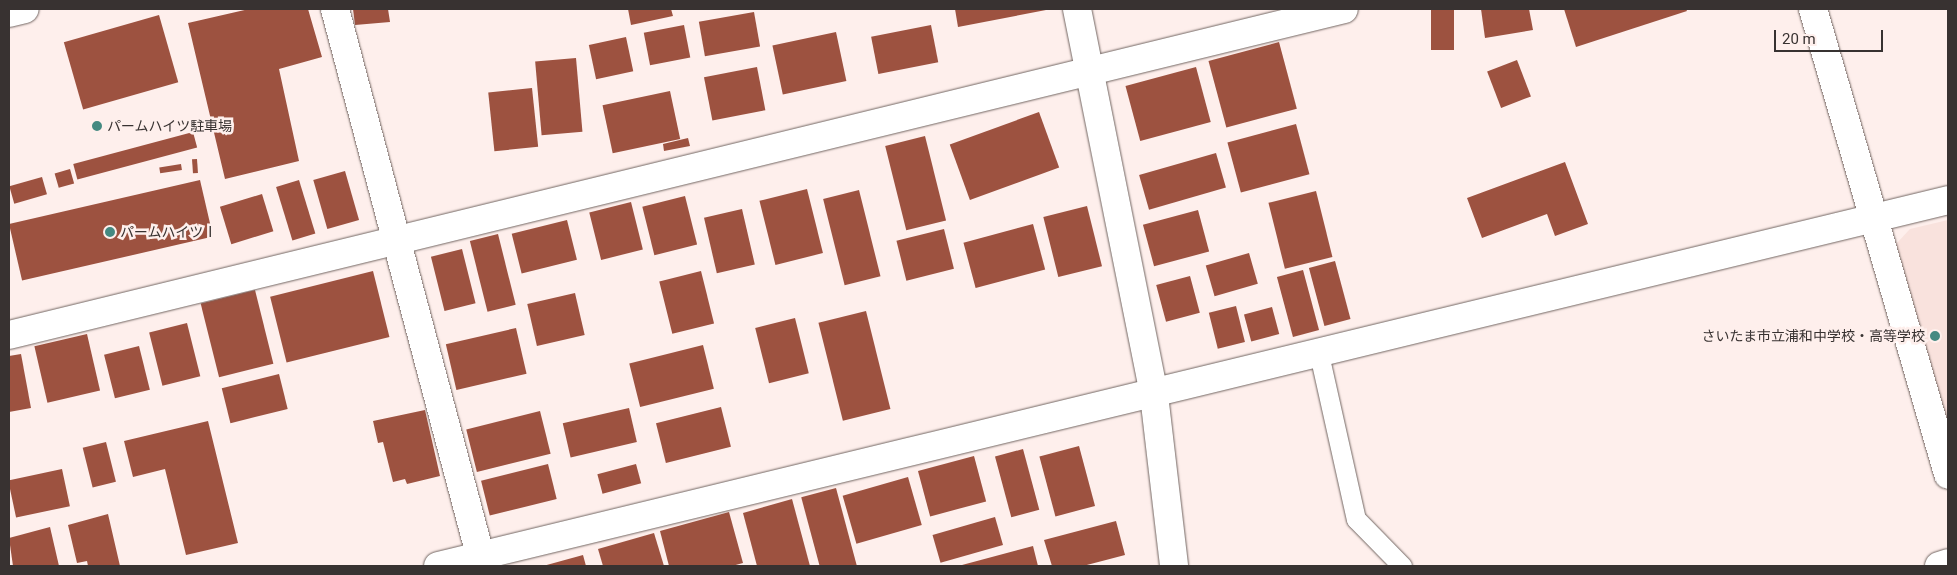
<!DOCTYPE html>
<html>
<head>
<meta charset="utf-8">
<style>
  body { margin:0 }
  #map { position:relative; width:1957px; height:575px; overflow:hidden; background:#feefec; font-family:Roboto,"Noto Sans JP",sans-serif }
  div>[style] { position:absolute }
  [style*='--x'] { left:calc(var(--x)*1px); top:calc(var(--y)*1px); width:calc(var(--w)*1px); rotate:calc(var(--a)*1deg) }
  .built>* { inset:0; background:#f9e2dd }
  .building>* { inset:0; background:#9d5240; transform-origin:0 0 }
  .roads { filter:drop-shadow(0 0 1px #726662) drop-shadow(0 0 1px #726662) }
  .lane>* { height:19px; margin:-9.5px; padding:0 9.5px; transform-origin:9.5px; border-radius:9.5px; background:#fff }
  .street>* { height:28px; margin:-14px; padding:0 14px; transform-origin:14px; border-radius:14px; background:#fff }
  .secondary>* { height:28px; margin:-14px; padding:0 14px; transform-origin:14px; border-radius:14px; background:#fff }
  .dots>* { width:14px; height:14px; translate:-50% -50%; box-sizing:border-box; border:2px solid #feefec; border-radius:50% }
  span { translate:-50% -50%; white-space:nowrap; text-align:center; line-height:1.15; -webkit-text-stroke:5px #feefec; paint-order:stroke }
  .poi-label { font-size:14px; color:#383231 }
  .left { translate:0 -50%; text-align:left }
  .right { translate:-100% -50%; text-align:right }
  .frame { position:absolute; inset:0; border:10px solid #383231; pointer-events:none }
  .scale { position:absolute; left:1774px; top:30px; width:109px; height:22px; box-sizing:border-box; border:2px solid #383231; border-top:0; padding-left:6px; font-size:15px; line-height:18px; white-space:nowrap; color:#383231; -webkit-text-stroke:4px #feefec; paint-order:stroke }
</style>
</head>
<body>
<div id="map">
  <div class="built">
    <div style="clip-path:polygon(1948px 220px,1948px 428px,1896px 244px,1910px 229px)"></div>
  </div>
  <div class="building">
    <div style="clip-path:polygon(249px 9px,308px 9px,322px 57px,279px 69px,299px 161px,225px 179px,188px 23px)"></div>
    <div style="clip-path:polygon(353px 9px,388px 9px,390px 22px,355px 25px)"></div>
    <div style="clip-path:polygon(628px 9px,671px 9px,673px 16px,631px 25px)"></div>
    <div style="clip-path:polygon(955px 9px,1046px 9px,1046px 10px,958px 27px)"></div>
    <div style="left:1431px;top:9px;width:23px;height:41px"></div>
    <div style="clip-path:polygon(1481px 9px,1529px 9px,1533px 30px,1485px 38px)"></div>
    <div style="clip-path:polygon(1564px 9px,1686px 9px,1687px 11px,1576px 47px)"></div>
    <div style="left:754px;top:12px;width:35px;height:56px;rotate:80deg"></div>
    <div style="left:159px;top:15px;width:70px;height:99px;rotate:74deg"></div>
    <div style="left:684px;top:25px;width:33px;height:41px;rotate:79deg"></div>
    <div style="left:931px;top:25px;width:38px;height:61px;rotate:79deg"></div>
    <div style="left:836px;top:32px;width:50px;height:65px;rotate:78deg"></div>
    <div style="left:626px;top:37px;width:35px;height:38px;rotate:78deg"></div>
    <div style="left:1279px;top:42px;width:69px;height:73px;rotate:75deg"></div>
    <div style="left:576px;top:58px;width:74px;height:41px;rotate:85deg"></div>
    <div style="left:1517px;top:60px;width:39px;height:32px;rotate:69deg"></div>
    <div style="left:757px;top:67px;width:44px;height:54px;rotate:79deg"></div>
    <div style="left:1196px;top:67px;width:57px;height:73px;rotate:75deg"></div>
    <div style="left:532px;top:88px;width:59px;height:44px;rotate:84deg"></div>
    <div style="left:670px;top:91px;width:49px;height:69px;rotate:78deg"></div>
    <div style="left:1039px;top:112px;width:59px;height:95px;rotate:70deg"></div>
    <div style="left:1296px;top:124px;width:52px;height:71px;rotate:75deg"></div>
    <div style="left:193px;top:132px;width:16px;height:124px;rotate:75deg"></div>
    <div style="left:925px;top:136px;width:87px;height:41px;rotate:76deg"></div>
    <div style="clip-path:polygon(688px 138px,690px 146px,664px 151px,663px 144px)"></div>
    <div style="left:1216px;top:153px;width:36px;height:80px;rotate:74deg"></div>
    <div style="left:197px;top:159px;width:14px;height:5px;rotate:86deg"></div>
    <div style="clip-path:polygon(1565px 162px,1588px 224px,1555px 236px,1547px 214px,1482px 238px,1467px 198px)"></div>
    <div style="left:181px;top:164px;width:6px;height:22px;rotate:81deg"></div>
    <div style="left:70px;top:169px;width:15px;height:16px;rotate:74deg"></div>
    <div style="left:345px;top:171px;width:51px;height:33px;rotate:74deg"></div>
    <div style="left:42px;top:177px;width:18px;height:34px;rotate:74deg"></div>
    <div style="left:200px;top:180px;width:58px;height:196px;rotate:77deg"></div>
    <div style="left:299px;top:180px;width:56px;height:24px;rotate:73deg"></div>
    <div style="left:807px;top:189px;width:66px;height:49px;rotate:76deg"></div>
    <div style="left:859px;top:190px;width:89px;height:37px;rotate:76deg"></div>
    <div style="left:1316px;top:191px;width:68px;height:49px;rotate:76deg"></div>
    <div style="left:262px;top:194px;width:39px;height:44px;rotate:73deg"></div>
    <div style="left:685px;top:196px;width:50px;height:44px;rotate:76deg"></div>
    <div style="left:631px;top:202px;width:49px;height:43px;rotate:76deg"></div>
    <div style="left:1087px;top:206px;width:62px;height:45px;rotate:76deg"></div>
    <div style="left:742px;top:209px;width:57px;height:39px;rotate:77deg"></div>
    <div style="left:1198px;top:210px;width:43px;height:57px;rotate:75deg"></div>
    <div style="left:567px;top:220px;width:41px;height:57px;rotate:76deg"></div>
    <div style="left:1033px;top:224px;width:47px;height:72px;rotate:75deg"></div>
    <div style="left:944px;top:229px;width:41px;height:49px;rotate:76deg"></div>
    <div style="left:498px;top:234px;width:73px;height:29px;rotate:76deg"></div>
    <div style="left:462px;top:249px;width:56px;height:32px;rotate:76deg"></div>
    <div style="left:1249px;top:253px;width:32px;height:45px;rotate:74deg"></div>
    <div style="left:1335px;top:261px;width:60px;height:27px;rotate:75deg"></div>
    <div style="left:1303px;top:270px;width:62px;height:27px;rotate:75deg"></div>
    <div style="left:373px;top:271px;width:68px;height:106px;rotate:76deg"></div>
    <div style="left:701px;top:271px;width:54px;height:43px;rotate:76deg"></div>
    <div style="left:1190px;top:276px;width:38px;height:35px;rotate:75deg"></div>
    <div style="left:255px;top:290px;width:76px;height:56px;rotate:76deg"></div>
    <div style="left:575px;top:293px;width:43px;height:49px;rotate:77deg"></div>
    <div style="left:1236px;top:306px;width:37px;height:28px;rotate:76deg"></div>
    <div style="left:1272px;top:307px;width:28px;height:29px;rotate:75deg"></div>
    <div style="left:866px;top:311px;width:101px;height:49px;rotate:76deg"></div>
    <div style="left:795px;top:318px;width:57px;height:41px;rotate:76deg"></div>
    <div style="left:187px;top:323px;width:55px;height:39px;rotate:76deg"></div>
    <div style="left:516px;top:328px;width:47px;height:72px;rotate:77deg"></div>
    <div style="left:87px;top:334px;width:58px;height:54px;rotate:77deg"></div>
    <div style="left:703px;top:345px;width:45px;height:76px;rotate:76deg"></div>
    <div style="left:139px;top:346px;width:45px;height:36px;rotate:76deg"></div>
    <div style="clip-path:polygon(21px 354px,31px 408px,9px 412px,9px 356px)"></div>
    <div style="left:279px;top:374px;width:36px;height:59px;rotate:76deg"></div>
    <div style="left:721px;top:407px;width:41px;height:67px;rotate:76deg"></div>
    <div style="left:629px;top:408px;width:35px;height:68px;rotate:77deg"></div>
    <div style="clip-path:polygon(425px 410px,440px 476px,407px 484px,405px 479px,393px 482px,383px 442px,378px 443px,373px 421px)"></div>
    <div style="left:540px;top:411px;width:44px;height:76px;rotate:76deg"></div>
    <div style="clip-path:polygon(208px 421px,238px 543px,186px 555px,165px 469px,133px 477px,124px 441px)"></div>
    <div style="left:106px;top:442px;width:41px;height:24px;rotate:76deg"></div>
    <div style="left:1079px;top:446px;width:62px;height:41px;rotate:75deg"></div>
    <div style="left:1023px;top:449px;width:63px;height:29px;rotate:75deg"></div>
    <div style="left:974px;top:456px;width:47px;height:58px;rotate:75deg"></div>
    <div style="left:548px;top:464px;width:36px;height:69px;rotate:76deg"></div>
    <div style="left:636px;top:464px;width:20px;height:40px;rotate:75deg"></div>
    <div style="left:62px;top:469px;width:38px;height:55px;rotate:78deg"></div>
    <div style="left:908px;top:477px;width:50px;height:68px;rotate:74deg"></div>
    <div style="left:836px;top:488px;width:81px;height:36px;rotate:75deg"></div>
    <div style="clip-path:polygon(792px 499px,810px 566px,757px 566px,743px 513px)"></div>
    <div style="clip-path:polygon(729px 512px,743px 563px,732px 566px,669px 566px,660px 531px)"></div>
    <div style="clip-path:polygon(108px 514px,120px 566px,88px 566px,87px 561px,77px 563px,68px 525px)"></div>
    <div style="left:995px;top:517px;width:29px;height:65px;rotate:74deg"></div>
    <div style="clip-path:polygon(1116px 521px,1125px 555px,1083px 566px,1052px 566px,1044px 540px)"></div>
    <div style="clip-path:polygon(50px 527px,59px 566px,13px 566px,9px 538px)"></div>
    <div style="clip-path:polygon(654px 533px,664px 566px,603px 566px,598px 549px)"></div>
    <div style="clip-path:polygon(1033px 546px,1038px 566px,962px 565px)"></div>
    <div style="clip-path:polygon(583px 555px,586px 566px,543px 566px)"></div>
  </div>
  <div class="roads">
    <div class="lane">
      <div style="--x:1319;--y:354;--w:169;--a:77.4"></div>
      <div style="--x:1356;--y:519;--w:66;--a:45.6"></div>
    </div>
    <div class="street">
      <div style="--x:335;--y:9;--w:576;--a:75.12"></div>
      <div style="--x:1077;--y:9;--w:394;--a:78.7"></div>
      <div style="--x:1154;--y:395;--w:172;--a:83.3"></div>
      <div style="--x:1813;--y:9;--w:485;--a:73.8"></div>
      <div style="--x:9;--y:335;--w:1374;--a:-13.72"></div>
      <div style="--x:438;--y:566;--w:1554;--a:-13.62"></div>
      <div style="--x:1939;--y:566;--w:9;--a:-18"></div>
    </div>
    <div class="secondary">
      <div style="--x:9;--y:13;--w:16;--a:-14"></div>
    </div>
  </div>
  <div class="dots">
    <div style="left:97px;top:126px;background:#448981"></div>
    <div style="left:110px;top:232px;background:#448981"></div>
    <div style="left:1935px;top:336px;background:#448981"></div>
  </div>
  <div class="poi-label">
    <span class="left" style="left:107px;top:126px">パームハイツ駐車場</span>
    <span class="left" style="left:120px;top:232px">パームハイツⅠ</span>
    <span class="right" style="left:1925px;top:336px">さいたま市立浦和中学校・高等学校</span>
  </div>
  <div class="frame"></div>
  <div class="scale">20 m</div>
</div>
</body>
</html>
